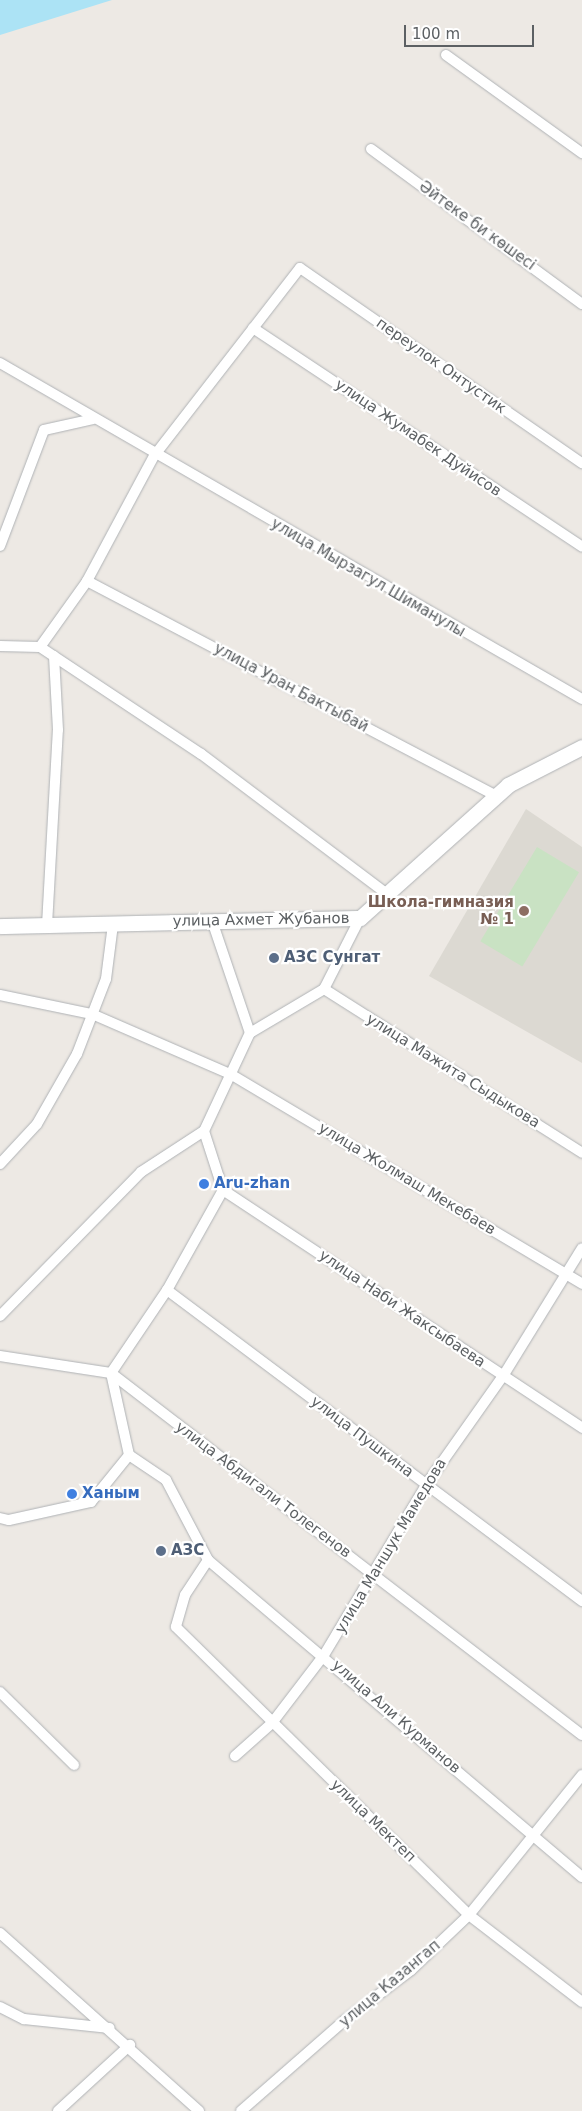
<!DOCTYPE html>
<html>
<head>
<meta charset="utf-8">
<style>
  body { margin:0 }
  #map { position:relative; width:582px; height:2111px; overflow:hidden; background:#ede9e4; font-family:"DejaVu Sans",sans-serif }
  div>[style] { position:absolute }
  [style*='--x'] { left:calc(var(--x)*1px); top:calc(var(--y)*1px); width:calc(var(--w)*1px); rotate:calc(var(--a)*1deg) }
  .education>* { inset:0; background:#dcd9d2 }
  .green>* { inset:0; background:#c9e2c3; transform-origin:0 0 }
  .water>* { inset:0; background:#ace3f5 }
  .roads { filter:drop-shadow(0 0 1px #afb2b5) drop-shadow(0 0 1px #afb2b5) }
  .street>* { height:10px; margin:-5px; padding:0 5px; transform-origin:5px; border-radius:5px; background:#fff }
  .secondary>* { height:15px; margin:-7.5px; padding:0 7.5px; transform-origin:7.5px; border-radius:7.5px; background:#fff }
  .dots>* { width:14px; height:14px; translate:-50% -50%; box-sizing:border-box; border:2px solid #fff; border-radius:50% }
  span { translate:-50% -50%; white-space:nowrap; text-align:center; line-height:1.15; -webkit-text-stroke:4.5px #fff; paint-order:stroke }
  .street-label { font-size:15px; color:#5c6063 }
  .education-label { font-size:15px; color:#785e54; font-weight:700 }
  .right { translate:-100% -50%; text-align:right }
  .service-label { font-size:15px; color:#4e5e75; font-weight:700 }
  .left { translate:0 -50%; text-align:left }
  .shop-label { font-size:15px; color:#366cbe; font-weight:700 }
  .scale { position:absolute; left:404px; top:25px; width:130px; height:22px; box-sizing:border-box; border:2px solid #5c6063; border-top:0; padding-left:6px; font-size:15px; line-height:18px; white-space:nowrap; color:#5c6063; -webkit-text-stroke:4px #fff; paint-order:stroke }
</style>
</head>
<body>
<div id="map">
  <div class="education">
    <div style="clip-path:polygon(526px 809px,582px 847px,582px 1063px,429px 976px)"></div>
  </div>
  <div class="green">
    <div style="left:537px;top:847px;width:49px;height:110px;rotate:31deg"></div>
  </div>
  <div class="water">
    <div style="clip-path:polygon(0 0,112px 0,0 35px)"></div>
  </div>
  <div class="roads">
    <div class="street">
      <div style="--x:446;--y:55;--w:168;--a:35.8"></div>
      <div style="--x:371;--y:149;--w:262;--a:36.3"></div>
      <div style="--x:253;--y:328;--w:395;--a:33.6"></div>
      <div style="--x:0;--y:363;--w:672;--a:30"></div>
      <div style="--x:0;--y:546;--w:124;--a:-69.2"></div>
      <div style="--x:44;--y:430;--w:50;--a:-12.7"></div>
      <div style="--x:87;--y:581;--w:462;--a:27.7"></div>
      <div style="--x:0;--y:646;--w:40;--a:1.4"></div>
      <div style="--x:387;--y:894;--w:233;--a:-143"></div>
      <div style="--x:201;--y:754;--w:193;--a:-146.4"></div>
      <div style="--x:40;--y:647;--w:81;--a:-54.5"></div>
      <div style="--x:87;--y:581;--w:142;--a:-61.8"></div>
      <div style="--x:154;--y:456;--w:238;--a:-52.2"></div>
      <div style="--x:300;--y:268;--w:343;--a:34.7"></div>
      <div style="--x:47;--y:925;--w:195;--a:-86.8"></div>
      <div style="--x:58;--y:730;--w:74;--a:-93.1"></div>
      <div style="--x:324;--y:989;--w:306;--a:32.4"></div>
      <div style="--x:0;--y:995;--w:94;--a:11.7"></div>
      <div style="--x:92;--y:1014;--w:153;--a:23.5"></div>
      <div style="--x:232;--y:1075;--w:408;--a:30.8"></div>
      <div style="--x:250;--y:1033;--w:86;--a:-30.7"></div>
      <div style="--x:324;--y:989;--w:80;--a:-63.1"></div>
      <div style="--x:204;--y:1131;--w:62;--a:72.1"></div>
      <div style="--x:223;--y:1190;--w:115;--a:119.2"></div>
      <div style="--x:167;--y:1290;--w:100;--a:124"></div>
      <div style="--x:111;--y:1373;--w:84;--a:77.6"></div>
      <div style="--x:129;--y:1455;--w:45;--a:34"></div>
      <div style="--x:166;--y:1480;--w:90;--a:62.3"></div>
      <div style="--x:208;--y:1560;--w:42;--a:123.3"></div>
      <div style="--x:185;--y:1595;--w:33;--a:106"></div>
      <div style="--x:176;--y:1627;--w:411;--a:44.5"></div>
      <div style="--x:469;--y:1915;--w:143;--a:37.6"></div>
      <div style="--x:0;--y:1164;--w:54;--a:-47.2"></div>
      <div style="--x:37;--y:1124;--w:81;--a:-60.3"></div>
      <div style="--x:77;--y:1054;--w:80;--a:-68.9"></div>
      <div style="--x:106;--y:979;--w:55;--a:-82.7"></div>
      <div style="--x:223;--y:1190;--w:431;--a:33.5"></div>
      <div style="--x:167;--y:1290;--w:519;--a:36.85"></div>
      <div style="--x:0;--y:1316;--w:202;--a:-45.6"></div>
      <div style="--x:141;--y:1172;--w:75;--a:-33.1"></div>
      <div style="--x:204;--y:1131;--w:108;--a:-64.9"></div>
      <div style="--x:250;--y:1033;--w:118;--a:-108.7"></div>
      <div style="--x:0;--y:1356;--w:112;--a:8.7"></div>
      <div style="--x:111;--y:1373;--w:594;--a:37.55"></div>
      <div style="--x:0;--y:1518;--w:9;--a:13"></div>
      <div style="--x:9;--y:1520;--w:84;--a:-12.4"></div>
      <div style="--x:91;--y:1502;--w:60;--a:-51"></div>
      <div style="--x:208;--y:1560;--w:490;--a:40.3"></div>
      <div style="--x:0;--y:1692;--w:104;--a:44.6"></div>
      <div style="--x:235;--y:1756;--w:50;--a:-41.7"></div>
      <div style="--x:272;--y:1723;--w:86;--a:-52.6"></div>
      <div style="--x:324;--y:1655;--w:198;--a:-59"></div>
      <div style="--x:426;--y:1485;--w:133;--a:-54.8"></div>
      <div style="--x:503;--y:1376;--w:150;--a:-58.3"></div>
      <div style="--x:0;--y:1933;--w:267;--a:41.8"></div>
      <div style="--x:0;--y:2007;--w:27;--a:27"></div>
      <div style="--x:24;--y:2019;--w:86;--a:6"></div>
      <div style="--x:58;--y:2111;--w:98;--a:-42.5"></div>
      <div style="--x:241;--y:2111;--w:138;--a:-41.2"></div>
      <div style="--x:345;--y:2020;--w:83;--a:-37.1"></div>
      <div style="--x:411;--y:1970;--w:80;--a:-43.5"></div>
      <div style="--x:469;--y:1915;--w:180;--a:-51.1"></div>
    </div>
    <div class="secondary">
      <div style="--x:0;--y:926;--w:360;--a:-1.3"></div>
      <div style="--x:360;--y:918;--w:199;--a:-41.9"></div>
      <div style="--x:508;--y:785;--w:83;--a:-27.2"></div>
    </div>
  </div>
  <div class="dots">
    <div style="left:524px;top:911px;background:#8d6e63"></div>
    <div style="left:274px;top:958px;background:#5c6f8a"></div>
    <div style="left:204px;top:1184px;background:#3f7fe0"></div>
    <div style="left:72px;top:1494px;background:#3f7fe0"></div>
    <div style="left:161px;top:1551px;background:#5c6f8a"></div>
  </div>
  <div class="street-label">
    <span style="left:477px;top:226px;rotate:36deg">Әйтеке би көшесі</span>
    <span style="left:441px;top:366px;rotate:35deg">переулок Онтустик</span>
    <span style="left:418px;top:438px;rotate:34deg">улица Жумабек Дуйисов</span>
    <span style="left:368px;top:578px;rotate:30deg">улица Мырзагул Шиманулы</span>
    <span style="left:291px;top:688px;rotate:28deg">улица Уран Бактыбай</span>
    <span style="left:261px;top:920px;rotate:-1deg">улица Ахмет Жубанов</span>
    <span style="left:453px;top:1071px;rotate:32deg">улица Мажита Сыдыкова</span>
    <span style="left:407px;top:1179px;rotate:31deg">улица Жолмаш Мекебаев</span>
    <span style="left:402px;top:1309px;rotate:34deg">улица Наби Жаксыбаева</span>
    <span style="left:362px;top:1437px;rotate:37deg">улица Пушкина</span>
    <span style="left:263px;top:1490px;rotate:37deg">улица Абдигали Толегенов</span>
    <span style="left:391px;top:1546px;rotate:-59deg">улица Маншук Мамедова</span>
    <span style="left:396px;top:1717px;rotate:41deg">улица Али Курманов</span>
    <span style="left:373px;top:1821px;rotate:44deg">улица Мектеп</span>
    <span style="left:390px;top:1984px;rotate:-40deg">улица Казангап</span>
  </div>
  <div class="education-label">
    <span class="right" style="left:514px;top:911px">Школа-гимназия<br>№ 1</span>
  </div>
  <div class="service-label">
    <span class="left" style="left:284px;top:958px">АЗС Сунгат</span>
    <span class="left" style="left:171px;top:1551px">АЗС</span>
  </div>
  <div class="shop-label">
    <span class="left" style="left:214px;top:1184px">Aru-zhan</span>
    <span class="left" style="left:82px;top:1494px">Ханым</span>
  </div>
  <div class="scale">100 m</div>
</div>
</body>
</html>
